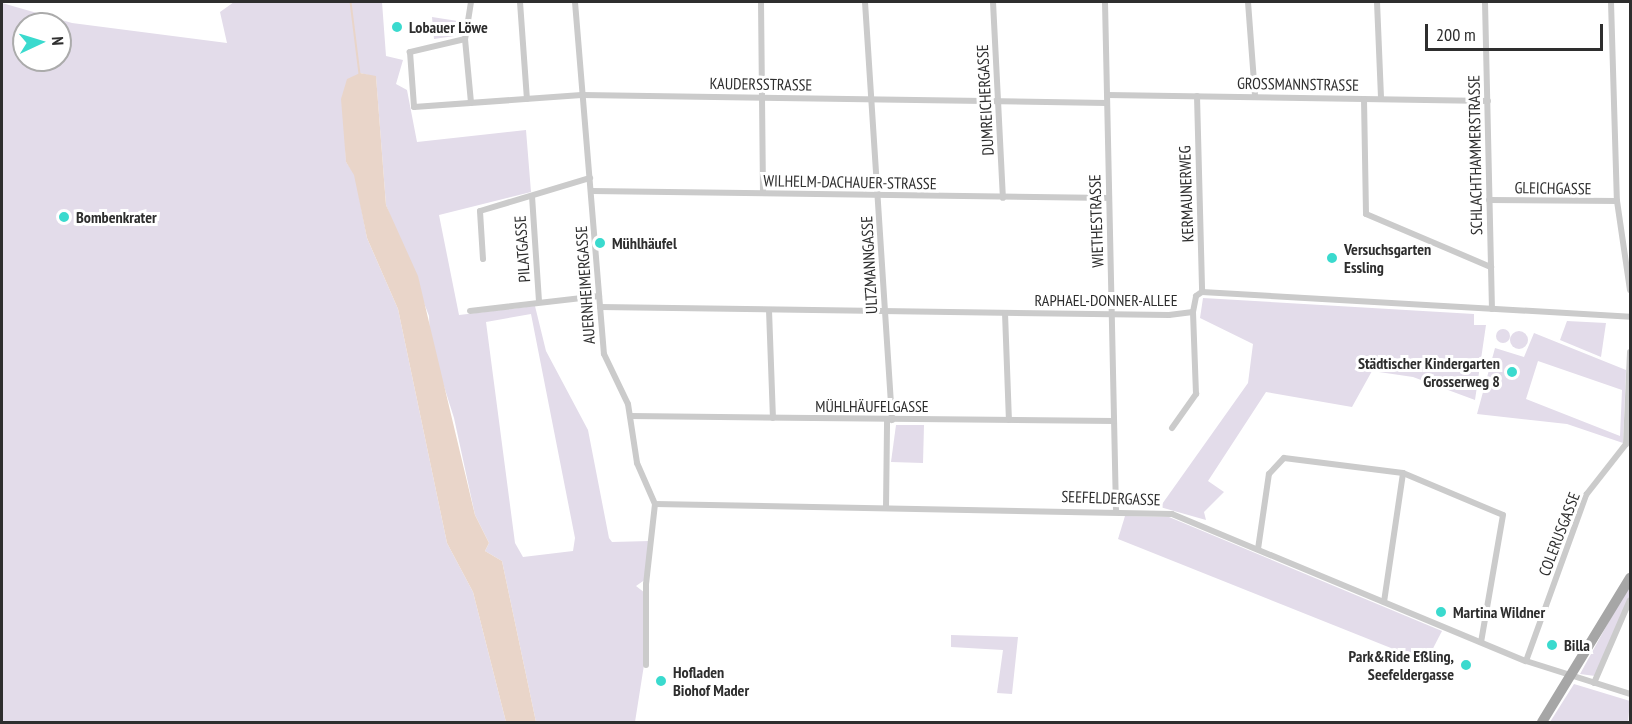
<!DOCTYPE html>
<html>
<head>
<meta charset="utf-8">
<style>
  body { margin:0 }
  #map { position:relative; width:1632px; height:724px; overflow:hidden; background:#fff; font-family:"PT Sans Narrow",sans-serif }
  div>[style] { position:absolute }
  [style*='--x'] { left:calc(var(--x)*1px); top:calc(var(--y)*1px); width:calc(var(--w)*1px); rotate:calc(var(--a)*1deg) }
  .green>* { inset:0; background:#e3dcea }
  .round { border-radius:50% }
  .water>* { inset:0; background:#e9d5c9 }
  .stream>* { height:1.5px; margin:-0.75px; padding:0 0.75px; transform-origin:0.75px; border-radius:0.75px; background:#e9d5c9 }
  .street>* { height:6px; margin:-3px; padding:0 3px; transform-origin:3px; border-radius:3px; background:#cbcbcb }
  .primary>* { height:10px; margin:-5px; padding:0 5px; transform-origin:5px; border-radius:5px; background:#a6a6a6 }
  .dots>* { width:16px; height:16px; translate:-50% -50%; box-sizing:border-box; border:3px solid #fff; border-radius:50% }
  span { translate:-50% -50%; white-space:nowrap; text-align:center; line-height:1.15; -webkit-text-stroke:6px #fff; paint-order:stroke }
  .poi-label { font-size:16px; color:#2e2e2e; font-weight:700 }
  .left { translate:0 -50%; text-align:left }
  .right { translate:-100% -50%; text-align:right }
  .street-label { font-size:16px; color:#2e2e2e }
  .frame { position:absolute; inset:0; border:3px solid #2e2e2e; pointer-events:none }
  .north { position:absolute; left:12px; top:12px; width:60px; height:60px; box-sizing:border-box; background:#fff; border:2px solid #ababab; border-radius:50%; rotate:86deg; font-size:16px; font-weight:700; line-height:24px; text-align:center; color:#2e2e2e }
  .north::after { content:''; display:block; margin:auto; width:21px; height:27px; background:#3adace; clip-path:polygon(50% 0,100% 100%,50% 72%,0 100%) }
  .scale { position:absolute; left:1425px; top:24px; width:178px; height:27px; box-sizing:border-box; border:3px solid #2e2e2e; border-top:0; padding-left:8px; font-size:18px; line-height:21px; white-space:nowrap; color:#2e2e2e; -webkit-text-stroke:4px #fff; paint-order:stroke }
</style>
</head>
<body>
<div id="map">
  <div class="green">
    <div style="clip-path:polygon(evenodd,234px 2px,382px 2px,386px 56px,403px 60px,396px 84px,407px 90px,417px 142px,526px 130px,531px 192px,439px 215px,459px 315px,535px 306px,546px 351px,588px 430px,609px 538px,612px 542px,650px 541px,646px 579px,636px 586px,645px 593px,644px 665px,635px 722px,536px 722px,502px 561px,485px 551px,489px 543px,475px 515px,454px 418px,430px 342px,429px 316px,386px 205px,376px 77px,360px 73px,345px 132px,346px 162px,355px 175px,367px 238px,398px 309px,447px 543px,473px 592px,506px 722px,2px 722px,2px 3px,72px 23px,227px 43px,220px 12px,234px 2px,24px 24px,60px 24px,60px 60px,24px 60px,24px 24px,234px 2px,531px 314px,575px 538px,573px 551px,523px 557px,515px 543px,486px 322px,531px 314px)"></div>
    <div style="clip-path:polygon(432px 17px,464px 22px,461px 35px,434px 39px)"></div>
    <div style="clip-path:polygon(1203px 298px,1474px 314px,1474px 325px,1486px 325px,1475px 400px,1413px 377px,1372px 371px,1352px 407px,1266px 392px,1208px 481px,1224px 492px,1204px 512px,1206px 520px,1160px 507px,1248px 383px,1253px 344px,1200px 318px)"></div>
    <div style="clip-path:polygon(1567px 321px,1606px 323px,1601px 357px,1560px 340px)"></div>
    <div class="round" style="left:1496px;top:329px;width:14px;height:14px"></div>
    <div class="round" style="left:1510px;top:331px;width:18px;height:18px"></div>
    <div style="clip-path:polygon(evenodd,1534px 333px,1626px 370px,1623px 443px,1567px 424px,1477px 414px,1495px 348px,1524px 357px,1534px 333px,1538px 361px,1622px 390px,1620px 436px,1526px 399px,1538px 361px)"></div>
    <div style="clip-path:polygon(896px 425px,924px 425px,923px 463px,891px 462px)"></div>
    <div style="clip-path:polygon(1125px 516px,1169px 517px,1442px 631px,1426px 662px,1118px 539px)"></div>
    <div style="clip-path:polygon(1630px 583px,1630px 595px,1595px 676px,1580px 674px)"></div>
    <div style="clip-path:polygon(951px 635px,1018px 637px,1012px 694px,997px 693px,1003px 650px,951px 647px)"></div>
    <div style="clip-path:polygon(1574px 684px,1630px 701px,1628px 722px,1550px 722px)"></div>
  </div>
  <div class="water">
    <div style="clip-path:polygon(360px 73px,376px 76px,386px 205px,418px 276px,475px 515px,489px 543px,485px 551px,502px 561px,536px 722px,506px 722px,473px 592px,447px 543px,398px 309px,367px 238px,354px 175px,346px 162px,341px 99px,347px 79px)"></div>
  </div>
  <div class="stream">
    <div style="--x:351;--y:2;--w:73;--a:82.9"></div>
  </div>
  <div class="street">
    <div style="--x:471;--y:2;--w:37;--a:99"></div>
    <div style="--x:465;--y:39;--w:64;--a:84.6"></div>
    <div style="--x:520;--y:2;--w:97;--a:85.9"></div>
    <div style="--x:575;--y:2;--w:353;--a:85.3"></div>
    <div style="--x:604;--y:354;--w:55;--a:64.4"></div>
    <div style="--x:628;--y:404;--w:60;--a:81.3"></div>
    <div style="--x:637;--y:463;--w:45;--a:66.3"></div>
    <div style="--x:655;--y:504;--w:81;--a:96.4"></div>
    <div style="--x:646;--y:584;--w:81;--a:90"></div>
    <div style="--x:761;--y:2;--w:191;--a:89.4"></div>
    <div style="--x:865;--y:2;--w:419;--a:86.3"></div>
    <div style="--x:993;--y:2;--w:196;--a:87.1"></div>
    <div style="--x:1105;--y:2;--w:509;--a:88.76"></div>
    <div style="--x:1248;--y:2;--w:94;--a:85.7"></div>
    <div style="--x:1377;--y:2;--w:97;--a:87.6"></div>
    <div style="--x:1485;--y:2;--w:307;--a:88.7"></div>
    <div style="--x:1611;--y:2;--w:199;--a:88.3"></div>
    <div style="--x:1617;--y:201;--w:90;--a:81.7"></div>
    <div style="--x:465;--y:39;--w:57;--a:166.7"></div>
    <div style="--x:410;--y:52;--w:55;--a:85.8"></div>
    <div style="--x:414;--y:107;--w:168;--a:-4.1"></div>
    <div style="--x:582;--y:95;--w:525;--a:0.87"></div>
    <div style="--x:1107;--y:95;--w:381;--a:0.9"></div>
    <div style="--x:1197;--y:96;--w:196;--a:88.5"></div>
    <div style="--x:1364;--y:99;--w:115;--a:89"></div>
    <div style="--x:1366;--y:214;--w:136;--a:23"></div>
    <div style="--x:591;--y:191;--w:518;--a:0.77"></div>
    <div style="--x:532;--y:196;--w:105;--a:86.2"></div>
    <div style="--x:1489;--y:200;--w:128;--a:0.4"></div>
    <div style="--x:483;--y:259;--w:48;--a:-93.6"></div>
    <div style="--x:480;--y:211;--w:115;--a:-16.7"></div>
    <div style="--x:600;--y:307;--w:569;--a:0.81"></div>
    <div style="--x:1169;--y:315;--w:24;--a:-7"></div>
    <div style="--x:1193;--y:312;--w:16;--a:-79"></div>
    <div style="--x:1196;--y:296;--w:7;--a:-34"></div>
    <div style="--x:1202;--y:292;--w:429;--a:3.3"></div>
    <div style="--x:769;--y:310;--w:108;--a:87.9"></div>
    <div style="--x:470;--y:311;--w:130;--a:-6.6"></div>
    <div style="--x:1005;--y:313;--w:107;--a:87.9"></div>
    <div style="--x:630;--y:416;--w:484;--a:0.6"></div>
    <div style="--x:1172;--y:428;--w:42;--a:-54.8"></div>
    <div style="--x:1196;--y:394;--w:82;--a:-92.1"></div>
    <div style="--x:655;--y:504;--w:517;--a:1.11"></div>
    <div style="--x:1172;--y:514;--w:383;--a:22.6"></div>
    <div style="--x:1526;--y:661;--w:109;--a:17.6"></div>
    <div style="--x:886;--y:508;--w:88;--a:-89.3"></div>
    <div style="--x:1258;--y:549;--w:76;--a:-81.7"></div>
    <div style="--x:1269;--y:474;--w:22;--a:-47"></div>
    <div style="--x:1284;--y:458;--w:120;--a:7.2"></div>
    <div style="--x:1384;--y:602;--w:130;--a:-81.6"></div>
    <div style="--x:1403;--y:473;--w:108;--a:22.8"></div>
    <div style="--x:1503;--y:515;--w:129;--a:99.8"></div>
    <div style="--x:1526;--y:661;--w:177;--a:-70.1"></div>
    <div style="--x:1586;--y:495;--w:65;--a:-51.9"></div>
    <div style="--x:1626;--y:444;--w:92;--a:-87.5"></div>
    <div style="--x:1594;--y:683;--w:90;--a:-66.6"></div>
  </div>
  <div class="primary">
    <div style="--x:1542;--y:722;--w:169;--a:-58.6"></div>
  </div>
  <div class="dots">
    <div style="left:397px;top:27px;background:#3adace"></div>
    <div style="left:64px;top:217px;background:#3adace"></div>
    <div style="left:600px;top:243px;background:#3adace"></div>
    <div style="left:1332px;top:258px;background:#3adace"></div>
    <div style="left:1512px;top:372px;background:#3adace"></div>
    <div style="left:1441px;top:612px;background:#3adace"></div>
    <div style="left:1552px;top:645px;background:#3adace"></div>
    <div style="left:1466px;top:665px;background:#3adace"></div>
    <div style="left:661px;top:681px;background:#3adace"></div>
  </div>
  <div class="poi-label">
    <span class="left" style="left:409px;top:27px">Lobauer Löwe</span>
    <span class="left" style="left:76px;top:217px">Bombenkrater</span>
    <span class="left" style="left:612px;top:243px">Mühlhäufel</span>
    <span class="left" style="left:1344px;top:258px">Versuchsgarten<br>Essling</span>
    <span class="right" style="left:1500px;top:372px">Städtischer Kindergarten<br>Grosserweg 8</span>
    <span class="left" style="left:1453px;top:612px">Martina Wildner</span>
    <span class="left" style="left:1564px;top:645px">Billa</span>
    <span class="right" style="left:1454px;top:665px">Park&amp;Ride Eßling,<br>Seefeldergasse</span>
    <span class="left" style="left:673px;top:681px">Hofladen<br>Biohof Mader</span>
  </div>
  <div class="street-label">
    <span style="left:761px;top:84px;rotate:1deg">KAUDERSSTRASSE</span>
    <span style="left:1298px;top:84px;rotate:1deg">GROSSMANNSTRASSE</span>
    <span style="left:985px;top:100px;rotate:-93deg">DUMREICHERGASSE</span>
    <span style="left:1475px;top:155px;rotate:-91deg">SCHLACHTHAMMERSTRASSE</span>
    <span style="left:850px;top:182px;rotate:1deg">WILHELM-DACHAUER-STRASSE</span>
    <span style="left:1553px;top:188px;rotate:1deg">GLEICHGASSE</span>
    <span style="left:1186px;top:194px;rotate:-92deg">KERMAUNERWEG</span>
    <span style="left:1096px;top:221px;rotate:-92deg">WIETHESTRASSE</span>
    <span style="left:522px;top:249px;rotate:-94deg">PILATGASSE</span>
    <span style="left:869px;top:265px;rotate:-93deg">ULTZMANNGASSE</span>
    <span style="left:585px;top:285px;rotate:-94deg">AUERNHEIMERGASSE</span>
    <span style="left:1106px;top:300px">RAPHAEL-DONNER-ALLEE</span>
    <span style="left:872px;top:406px">MÜHLHÄUFELGASSE</span>
    <span style="left:1111px;top:498px;rotate:2deg">SEEFELDERGASSE</span>
    <span style="left:1559px;top:534px;rotate:-69deg">COLERUSGASSE</span>
  </div>
  <div class="frame"></div>
  <div class="north">N</div>
  <div class="scale">200 m</div>
</div>
</body>
</html>
